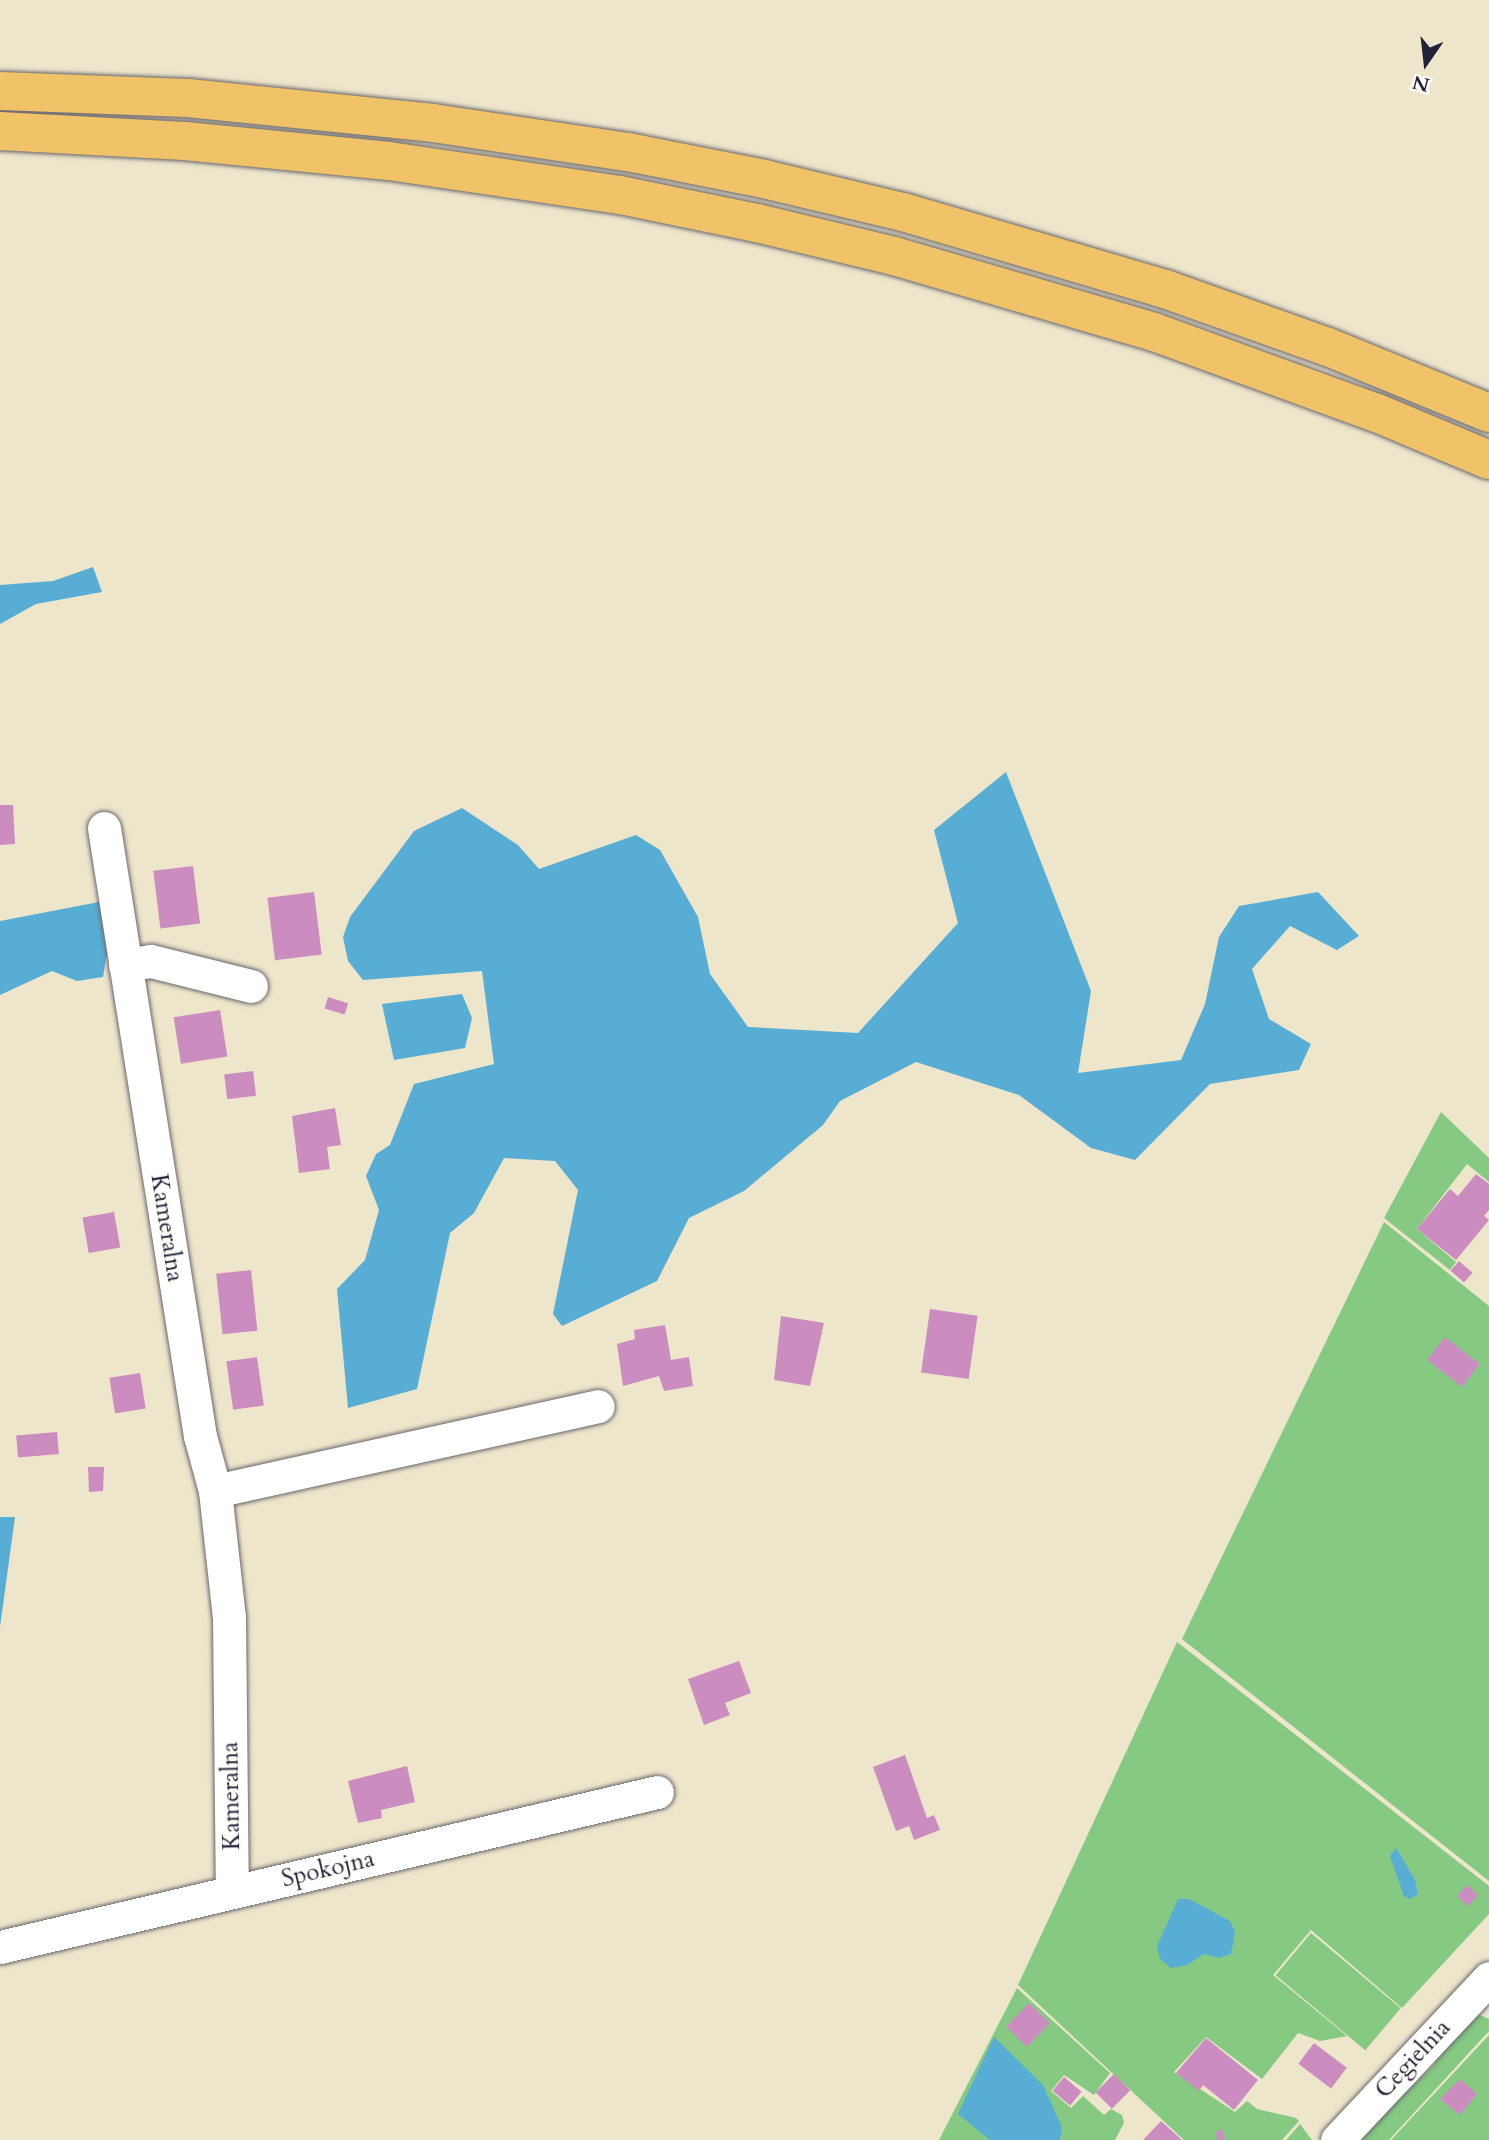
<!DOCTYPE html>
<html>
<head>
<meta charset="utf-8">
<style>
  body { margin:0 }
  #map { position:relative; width:1489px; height:2140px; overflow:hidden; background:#eee6cb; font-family:Cardo,serif }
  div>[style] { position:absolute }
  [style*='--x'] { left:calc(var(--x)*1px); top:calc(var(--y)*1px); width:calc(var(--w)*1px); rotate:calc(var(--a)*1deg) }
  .green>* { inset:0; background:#85c983; transform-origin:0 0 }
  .water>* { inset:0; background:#58add4 }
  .building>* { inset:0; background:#cb8dbf; transform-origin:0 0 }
  .roads { filter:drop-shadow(0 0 2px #69676d) drop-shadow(0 0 2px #69676d) }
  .minor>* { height:33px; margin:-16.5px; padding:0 16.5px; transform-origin:16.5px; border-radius:16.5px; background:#fff }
  .major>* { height:38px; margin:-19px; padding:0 19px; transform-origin:19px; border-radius:19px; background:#f0c369 }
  span { translate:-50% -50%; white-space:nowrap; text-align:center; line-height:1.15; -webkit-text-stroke:5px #fdfcf7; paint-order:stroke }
  .street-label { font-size:24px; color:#22223b }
  .north { position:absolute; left:1391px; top:28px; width:70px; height:70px; -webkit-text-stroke:5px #fdfcf7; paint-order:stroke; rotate:194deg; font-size:19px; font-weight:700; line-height:28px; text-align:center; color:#22223b }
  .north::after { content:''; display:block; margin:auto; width:24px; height:32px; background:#22223b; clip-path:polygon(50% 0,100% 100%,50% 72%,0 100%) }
</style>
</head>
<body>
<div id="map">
  <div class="green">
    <div style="clip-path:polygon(1441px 1112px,1489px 1158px,1489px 1182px,1467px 1164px,1417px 1229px,1456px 1262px,1450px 1270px,1384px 1218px)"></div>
    <div style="clip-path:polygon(1384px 1222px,1489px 1306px,1489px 1881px,1182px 1639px)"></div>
    <div style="clip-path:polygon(1177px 1642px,1489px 1886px,1489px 1914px,1402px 2008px,1311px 1930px,1273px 1975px,1347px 2036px,1320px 2041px,1298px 2033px,1262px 2079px,1206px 2037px,1174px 2072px,1235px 2112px,1247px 2101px,1257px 2109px,1296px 2118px,1299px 2121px,1282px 2140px,1184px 2140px,1018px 1985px)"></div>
    <div style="left:1311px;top:1933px;width:117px;height:55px;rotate:40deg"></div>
    <div style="clip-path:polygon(1017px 1988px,1110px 2073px,1094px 2095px,1064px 2075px,1051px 2091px,1071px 2108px,1083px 2096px,1104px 2115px,1111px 2109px,1122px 2115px,1124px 2123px,1115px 2140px,939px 2140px)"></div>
    <div style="clip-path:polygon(1473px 2012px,1489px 2019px,1489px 2031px,1389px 2140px,1356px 2140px,1432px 2067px)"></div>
    <div style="clip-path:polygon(1489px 2035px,1489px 2140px,1391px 2140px)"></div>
    <div style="clip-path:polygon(1300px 2124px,1312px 2140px,1286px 2140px)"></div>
  </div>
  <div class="water">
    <div style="clip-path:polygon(93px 567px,102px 592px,36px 604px,0 624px,0 585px,53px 581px)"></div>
    <div style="clip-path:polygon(1006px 772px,1091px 991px,1078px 1073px,1181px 1060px,1205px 1004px,1219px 937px,1239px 906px,1318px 892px,1359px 936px,1337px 950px,1290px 926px,1252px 969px,1269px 1019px,1311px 1044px,1299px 1070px,1210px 1084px,1135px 1160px,1091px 1148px,1019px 1095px,916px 1062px,840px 1101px,823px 1125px,744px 1191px,689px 1218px,657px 1281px,562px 1326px,553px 1314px,578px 1190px,555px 1161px,504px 1158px,474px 1213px,450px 1233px,417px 1389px,348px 1408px,337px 1289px,365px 1260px,379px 1210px,366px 1176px,376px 1154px,390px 1145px,414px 1084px,494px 1064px,482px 971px,363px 980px,348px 961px,343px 937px,350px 917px,414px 831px,462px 808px,518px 845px,539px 869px,636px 835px,660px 850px,698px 917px,710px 974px,748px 1027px,858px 1033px,958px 923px,934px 830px)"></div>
    <div style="clip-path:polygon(99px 902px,107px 954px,103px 977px,77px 981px,52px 971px,0 995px,0 921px)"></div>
    <div style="clip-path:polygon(462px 994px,472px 1018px,465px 1048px,394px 1060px,382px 1004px)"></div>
    <div style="clip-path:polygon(0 1517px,15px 1517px,0 1627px)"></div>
    <div style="clip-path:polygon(1396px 1848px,1415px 1880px,1418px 1894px,1410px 1899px,1404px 1896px,1390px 1856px)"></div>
    <div style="clip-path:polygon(1178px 1899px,1189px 1899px,1230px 1921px,1235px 1932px,1231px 1954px,1218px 1958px,1204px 1954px,1187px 1965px,1171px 1968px,1160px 1959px,1157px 1946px)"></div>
    <div style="clip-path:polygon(994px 2037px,1043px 2085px,1062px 2127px,1060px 2140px,990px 2140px,958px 2114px)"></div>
  </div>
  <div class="building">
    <div style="clip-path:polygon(0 805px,13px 805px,15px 844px,0 845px)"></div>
    <div style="left:193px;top:866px;width:58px;height:40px;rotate:83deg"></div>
    <div style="left:314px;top:892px;width:63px;height:47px;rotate:83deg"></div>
    <div style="left:328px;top:997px;width:21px;height:12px;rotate:17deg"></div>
    <div style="left:220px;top:1010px;width:47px;height:47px;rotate:81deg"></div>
    <div style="left:253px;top:1071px;width:25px;height:29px;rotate:83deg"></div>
    <div style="clip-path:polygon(335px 1108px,341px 1145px,327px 1147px,330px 1169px,299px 1173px,292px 1116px)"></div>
    <div style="clip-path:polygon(1476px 1174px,1489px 1184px,1489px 1210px,1484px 1216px,1489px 1220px,1456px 1260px,1417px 1229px,1450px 1189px,1458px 1196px)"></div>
    <div style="left:114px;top:1212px;width:36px;height:32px;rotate:80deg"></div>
    <div style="left:1459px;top:1261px;width:18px;height:13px;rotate:41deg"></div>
    <div style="left:251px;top:1270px;width:61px;height:35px;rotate:84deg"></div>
    <div style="left:930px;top:1309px;width:48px;height:64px;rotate:8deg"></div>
    <div style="clip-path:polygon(781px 1316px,824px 1323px,810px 1386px,774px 1380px)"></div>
    <div style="clip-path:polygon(665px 1325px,671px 1360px,689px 1357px,693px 1386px,664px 1391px,659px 1376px,623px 1386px,617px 1344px,635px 1339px,634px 1330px)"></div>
    <div style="left:1445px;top:1337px;width:44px;height:29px;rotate:38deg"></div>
    <div style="left:257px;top:1357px;width:49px;height:31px;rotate:82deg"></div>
    <div style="left:140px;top:1373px;width:36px;height:31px;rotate:81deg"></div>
    <div style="left:57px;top:1432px;width:22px;height:41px;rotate:85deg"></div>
    <div style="clip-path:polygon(88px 1467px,104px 1467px,103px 1491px,89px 1492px)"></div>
    <div style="clip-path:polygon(739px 1661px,751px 1693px,725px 1703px,730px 1715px,704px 1725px,688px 1679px)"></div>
    <div style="clip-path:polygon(905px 1755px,927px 1818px,934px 1815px,940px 1830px,914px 1840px,909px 1826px,896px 1831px,873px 1767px)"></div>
    <div style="clip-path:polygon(407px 1766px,415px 1802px,381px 1810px,382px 1818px,358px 1823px,348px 1781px)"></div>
    <div style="left:1467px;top:1885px;width:15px;height:15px;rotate:42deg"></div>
    <div style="left:1029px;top:2003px;width:29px;height:33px;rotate:44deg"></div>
    <div style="clip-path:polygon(1206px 2038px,1258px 2080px,1234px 2110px,1203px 2085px,1199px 2091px,1176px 2073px)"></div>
    <div style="left:1314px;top:2043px;width:41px;height:26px;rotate:37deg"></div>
    <div style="left:1114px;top:2074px;width:23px;height:26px;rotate:45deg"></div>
    <div style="left:1064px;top:2077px;width:23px;height:18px;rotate:40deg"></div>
    <div style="clip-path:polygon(1460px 2079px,1477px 2094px,1460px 2115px,1440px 2099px)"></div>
    <div style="clip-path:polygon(1161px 2121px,1182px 2140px,1143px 2140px)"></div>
    <div style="clip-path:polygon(1222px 2129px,1225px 2140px,1217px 2140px,1216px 2132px)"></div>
  </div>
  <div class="roads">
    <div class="minor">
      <div style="--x:104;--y:828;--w:616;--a:81.03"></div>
      <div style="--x:200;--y:1436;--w:57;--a:74.7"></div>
      <div style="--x:215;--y:1491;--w:127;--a:83.7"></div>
      <div style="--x:229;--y:1617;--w:274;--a:89.4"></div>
      <div style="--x:125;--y:965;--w:26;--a:-9"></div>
      <div style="--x:151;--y:961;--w:103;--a:14"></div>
      <div style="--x:215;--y:1491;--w:392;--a:-12.5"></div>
      <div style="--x:0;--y:1947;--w:675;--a:-13.27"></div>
      <div style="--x:1337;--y:2140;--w:222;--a:-46.8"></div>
    </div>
    <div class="major">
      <div style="--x:0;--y:91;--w:188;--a:2.1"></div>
      <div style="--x:188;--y:98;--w:246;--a:5.8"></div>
      <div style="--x:433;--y:123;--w:197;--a:8.5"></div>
      <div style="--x:628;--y:152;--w:139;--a:11.2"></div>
      <div style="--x:764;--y:179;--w:143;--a:13.4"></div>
      <div style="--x:903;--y:212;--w:273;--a:16.4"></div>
      <div style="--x:1165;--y:289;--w:173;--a:19.6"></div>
      <div style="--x:1328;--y:347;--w:174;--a:22.3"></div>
      <div style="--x:0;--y:131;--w:185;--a:3.1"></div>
      <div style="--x:185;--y:141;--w:205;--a:5.6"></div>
      <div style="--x:389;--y:161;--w:233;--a:8.4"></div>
      <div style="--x:620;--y:195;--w:140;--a:11.6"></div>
      <div style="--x:757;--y:223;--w:141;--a:13.5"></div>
      <div style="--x:894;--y:256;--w:271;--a:16.3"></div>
      <div style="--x:1154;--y:332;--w:237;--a:20"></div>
      <div style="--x:1377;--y:413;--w:121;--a:22.8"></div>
    </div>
  </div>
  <div class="street-label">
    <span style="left:167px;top:1228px;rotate:81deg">Kameralna</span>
    <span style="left:231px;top:1796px;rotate:-91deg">Kameralna</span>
    <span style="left:328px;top:1869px;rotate:-13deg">Spokojna</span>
    <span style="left:1413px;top:2059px;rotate:-47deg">Cegielnia</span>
  </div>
  <div class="north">N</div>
</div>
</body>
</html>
